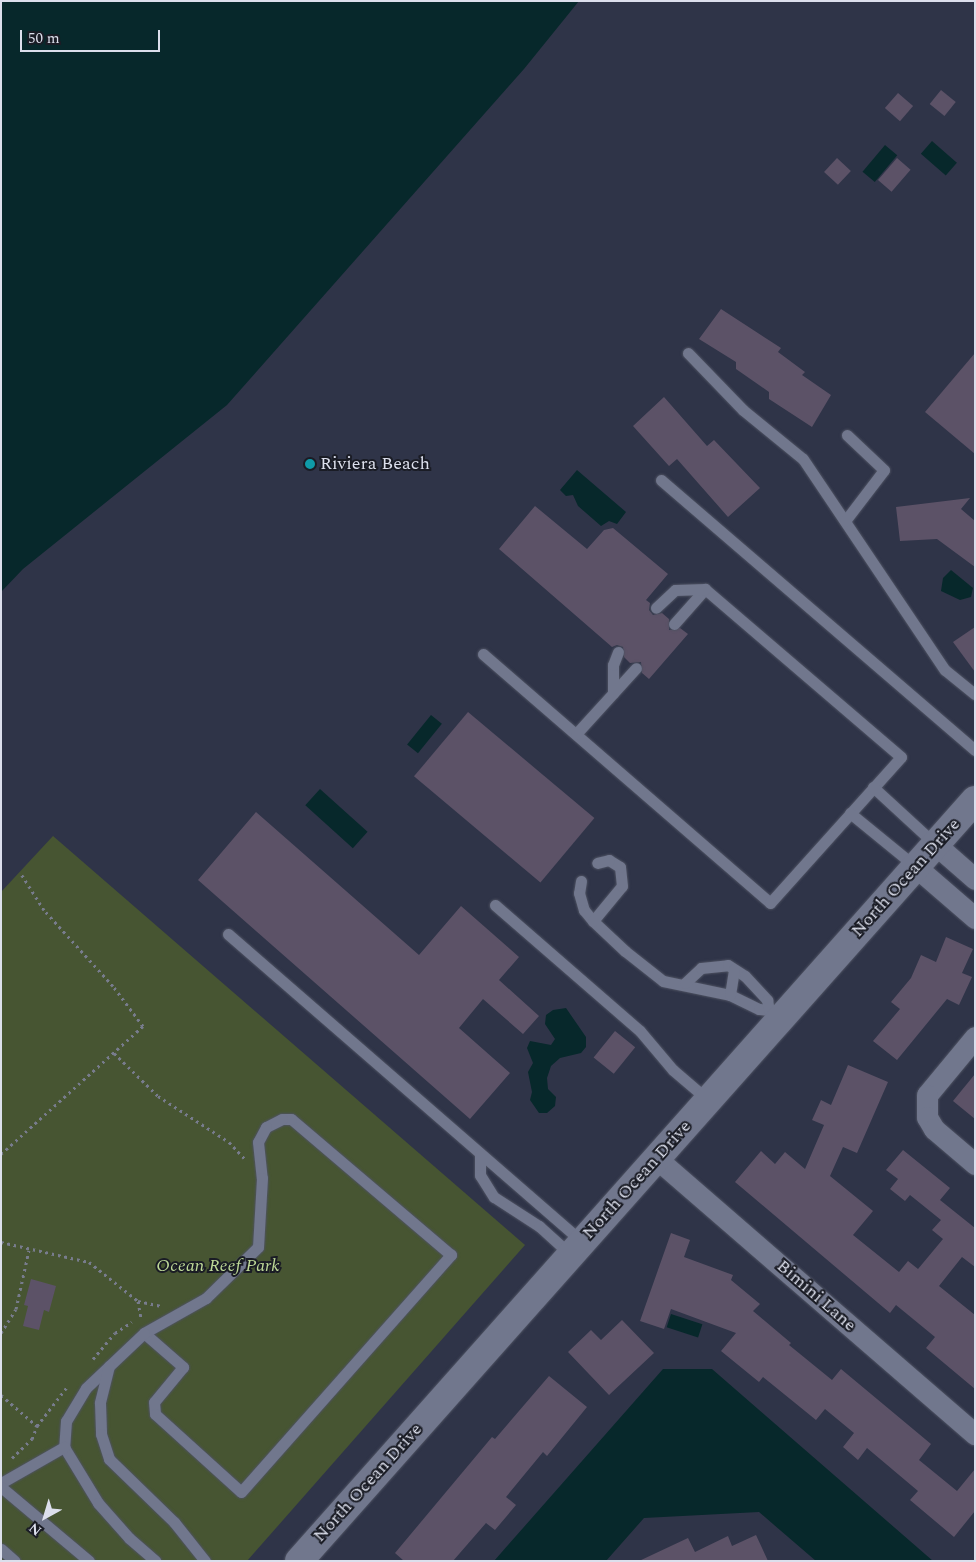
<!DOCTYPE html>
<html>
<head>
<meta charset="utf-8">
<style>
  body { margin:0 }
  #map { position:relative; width:976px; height:1562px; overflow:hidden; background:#2f3448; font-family:Spectral,serif }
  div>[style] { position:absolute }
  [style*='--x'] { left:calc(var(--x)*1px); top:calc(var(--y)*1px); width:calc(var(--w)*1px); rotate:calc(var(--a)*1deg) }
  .green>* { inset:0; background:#475532 }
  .water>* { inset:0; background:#07282b; transform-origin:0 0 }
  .building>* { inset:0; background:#5c5267; transform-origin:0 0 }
  .path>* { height:3px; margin-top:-1.5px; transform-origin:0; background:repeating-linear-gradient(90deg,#787c8d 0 2.5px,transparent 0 6.5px) }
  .roads { filter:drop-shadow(0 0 1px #4e5262) drop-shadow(0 0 1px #4e5262) }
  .lane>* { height:11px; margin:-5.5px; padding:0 5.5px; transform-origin:5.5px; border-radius:5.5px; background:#71778d }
  .street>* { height:21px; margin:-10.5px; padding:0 10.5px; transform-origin:10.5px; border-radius:10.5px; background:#71778d }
  .secondary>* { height:28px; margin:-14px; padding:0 14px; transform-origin:14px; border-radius:14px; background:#71778d }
  .dots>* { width:14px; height:14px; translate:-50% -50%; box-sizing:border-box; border:2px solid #1a1c25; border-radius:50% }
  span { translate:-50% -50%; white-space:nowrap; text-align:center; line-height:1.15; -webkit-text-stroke:4px #1a1c25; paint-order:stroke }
  .poi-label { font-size:18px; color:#dcdfec }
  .left { translate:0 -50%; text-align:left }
  .street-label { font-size:18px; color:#dcdfec }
  .park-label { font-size:18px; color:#bed997; font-style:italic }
  .frame { position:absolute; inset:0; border:2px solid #dcdfec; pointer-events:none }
  .north { position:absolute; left:20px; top:1492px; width:50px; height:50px; -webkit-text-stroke:4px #1a1c25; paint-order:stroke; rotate:219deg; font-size:14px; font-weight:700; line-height:20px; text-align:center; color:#dcdfec }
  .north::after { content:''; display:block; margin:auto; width:18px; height:22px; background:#dcdfec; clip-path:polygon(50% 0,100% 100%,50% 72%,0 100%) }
  .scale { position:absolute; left:20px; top:30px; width:140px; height:22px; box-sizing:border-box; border:2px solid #dcdfec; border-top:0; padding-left:6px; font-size:15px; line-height:18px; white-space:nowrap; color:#dcdfec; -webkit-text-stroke:4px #1a1c25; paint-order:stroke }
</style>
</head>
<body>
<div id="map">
  <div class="green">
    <div style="clip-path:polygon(53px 836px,525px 1245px,247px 1561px,1px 1561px,1px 892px)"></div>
  </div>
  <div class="water">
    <div style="clip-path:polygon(1px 1px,579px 1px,524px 69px,227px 405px,23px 569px,1px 592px)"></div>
    <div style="left:932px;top:141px;width:33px;height:17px;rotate:41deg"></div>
    <div style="left:885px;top:145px;width:16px;height:35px;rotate:40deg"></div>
    <div style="clip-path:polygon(577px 470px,626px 512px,617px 524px,609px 521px,601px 526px,578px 506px,573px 495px,566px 496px,560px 490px)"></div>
    <div style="clip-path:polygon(951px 570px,973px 588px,971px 597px,960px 600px,941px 591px,943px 578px)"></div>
    <div style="left:431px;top:715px;width:14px;height:38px;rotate:39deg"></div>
    <div style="left:320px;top:789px;width:64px;height:22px;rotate:42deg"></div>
    <div style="clip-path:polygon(566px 1008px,586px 1037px,586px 1047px,581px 1053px,560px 1058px,551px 1066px,547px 1078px,548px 1089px,556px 1097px,555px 1106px,547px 1113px,539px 1113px,530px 1100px,532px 1092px,528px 1072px,533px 1063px,527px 1048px,530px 1041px,551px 1045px,555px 1039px,545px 1024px,546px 1015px,553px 1010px)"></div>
    <div style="left:671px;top:1314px;width:33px;height:14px;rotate:18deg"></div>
    <div style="clip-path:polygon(663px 1369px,712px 1369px,933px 1561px,816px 1561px,759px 1512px,644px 1518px,606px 1561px,494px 1561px)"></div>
  </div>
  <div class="building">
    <div style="left:941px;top:90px;width:19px;height:18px;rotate:39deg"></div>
    <div style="left:898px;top:93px;width:20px;height:20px;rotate:41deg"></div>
    <div style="left:837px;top:158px;width:19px;height:19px;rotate:43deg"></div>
    <div style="left:897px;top:158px;width:18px;height:29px;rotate:41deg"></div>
    <div style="clip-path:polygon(721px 309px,781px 348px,778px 352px,805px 372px,802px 375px,831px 395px,812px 427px,769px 399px,769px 392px,736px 369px,736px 362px,699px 339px)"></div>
    <div style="clip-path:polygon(975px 353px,975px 454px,925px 412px)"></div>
    <div style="clip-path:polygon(664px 397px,707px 446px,714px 440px,760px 488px,728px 517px,677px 459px,669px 466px,633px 426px)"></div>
    <div style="clip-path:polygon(970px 498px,961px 509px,975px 521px,975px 567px,937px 539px,900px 541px,896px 507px)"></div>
    <div style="clip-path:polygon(535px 506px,587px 549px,604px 530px,613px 528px,668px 574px,646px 600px,650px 603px,649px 610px,653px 615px,662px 613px,669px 619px,669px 630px,680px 628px,688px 634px,649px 679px,642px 673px,641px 662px,630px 663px,624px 657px,623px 647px,617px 645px,612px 647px,499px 549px)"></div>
    <div style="clip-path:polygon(975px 627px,975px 672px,953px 642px)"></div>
    <div style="left:468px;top:712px;width:165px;height:84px;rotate:40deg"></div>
    <div style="clip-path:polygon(256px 812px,419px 955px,461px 906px,519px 957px,499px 980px,539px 1016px,523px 1034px,483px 999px,459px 1028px,510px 1073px,470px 1119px,198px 880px)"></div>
    <div style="clip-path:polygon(946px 937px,973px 949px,962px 973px,972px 977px,959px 1005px,947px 999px,897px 1060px,873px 1041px,900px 1009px,891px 1002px,911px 978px,921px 955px,936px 962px)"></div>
    <div style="left:615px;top:1031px;width:26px;height:34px;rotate:39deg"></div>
    <div style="clip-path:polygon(848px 1065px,888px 1082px,857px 1153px,843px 1147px,830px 1176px,873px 1211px,853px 1235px,899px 1272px,908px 1261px,918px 1269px,943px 1239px,932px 1230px,941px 1220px,910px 1195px,905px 1201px,890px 1189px,898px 1179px,886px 1170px,903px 1150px,950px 1188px,940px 1200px,975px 1228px,975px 1267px,962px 1257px,939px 1286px,975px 1315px,975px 1389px,926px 1348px,935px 1337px,896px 1305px,890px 1313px,735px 1182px,761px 1151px,775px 1164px,785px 1152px,805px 1169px,824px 1125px,812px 1120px,821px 1100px,831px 1105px)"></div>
    <div style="clip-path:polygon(975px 1074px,975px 1119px,953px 1101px)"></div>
    <div style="clip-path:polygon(671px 1233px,690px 1240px,684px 1257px,733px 1275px,731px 1280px,760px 1304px,753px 1311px,791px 1343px,789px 1345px,832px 1380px,841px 1369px,931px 1444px,919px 1460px,957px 1491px,975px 1469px,975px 1511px,954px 1537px,910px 1500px,918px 1491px,867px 1448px,858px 1460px,843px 1447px,854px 1433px,825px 1409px,816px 1420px,763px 1377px,759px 1382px,721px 1351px,736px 1333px,671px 1309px,664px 1329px,640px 1321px)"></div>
    <div style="clip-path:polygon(31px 1279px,56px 1286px,49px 1312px,44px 1310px,39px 1330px,23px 1326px,28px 1306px,24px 1305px)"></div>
    <div style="clip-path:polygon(622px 1320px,654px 1353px,609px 1395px,568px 1352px,591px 1330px,601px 1340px)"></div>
    <div style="clip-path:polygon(549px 1376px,587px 1407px,547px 1456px,543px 1452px,506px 1497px,516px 1505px,495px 1530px,486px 1523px,453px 1561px,404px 1561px,395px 1553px,492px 1437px,495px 1439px)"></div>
    <div style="clip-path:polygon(756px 1535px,768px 1561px,639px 1561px,688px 1538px,695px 1552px,728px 1536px,732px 1546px)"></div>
  </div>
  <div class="path">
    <div style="--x:114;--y:1053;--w:62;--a:44.3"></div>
    <div style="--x:158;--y:1096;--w:85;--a:32.9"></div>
    <div style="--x:229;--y:1142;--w:23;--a:47"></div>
    <div style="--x:1;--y:1154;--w:191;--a:-42"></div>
    <div style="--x:143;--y:1026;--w:50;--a:-126.9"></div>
    <div style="--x:113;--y:986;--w:103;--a:-132.2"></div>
    <div style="--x:44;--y:910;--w:45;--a:-122.3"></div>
    <div style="--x:1;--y:1242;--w:90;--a:12.8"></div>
    <div style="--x:89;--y:1262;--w:63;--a:38.5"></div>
    <div style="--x:138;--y:1301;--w:17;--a:80"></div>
    <div style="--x:138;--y:1301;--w:25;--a:12"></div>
    <div style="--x:1;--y:1333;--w:28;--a:-58"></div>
    <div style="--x:16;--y:1309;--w:60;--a:-77.6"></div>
    <div style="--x:93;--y:1359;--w:34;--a:-50"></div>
    <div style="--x:115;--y:1333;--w:20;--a:-33"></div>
    <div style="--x:1;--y:1395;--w:48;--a:40.7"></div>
    <div style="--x:12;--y:1458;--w:28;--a:-44"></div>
    <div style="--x:32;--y:1439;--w:14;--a:-69"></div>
    <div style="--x:37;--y:1426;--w:49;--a:-52.4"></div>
  </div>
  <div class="roads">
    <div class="lane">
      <div style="--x:688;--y:353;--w:79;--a:46"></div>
      <div style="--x:743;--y:410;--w:77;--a:39.2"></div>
      <div style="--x:803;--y:459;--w:254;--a:56.1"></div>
      <div style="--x:945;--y:670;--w:38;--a:39"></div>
      <div style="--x:661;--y:480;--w:414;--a:40.7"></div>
      <div style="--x:845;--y:521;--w:64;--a:-52.6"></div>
      <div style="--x:884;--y:470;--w:51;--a:-136.6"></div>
      <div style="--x:674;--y:624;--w:47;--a:-48.5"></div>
      <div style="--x:483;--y:654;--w:380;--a:40.9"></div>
      <div style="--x:770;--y:903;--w:196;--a:-48.1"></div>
      <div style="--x:901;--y:757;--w:258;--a:-139.4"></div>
      <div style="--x:705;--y:589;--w:30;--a:178"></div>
      <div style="--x:675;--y:590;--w:26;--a:137"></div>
      <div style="--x:613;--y:693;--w:28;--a:-90"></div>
      <div style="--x:613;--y:665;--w:14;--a:-69"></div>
      <div style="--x:576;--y:734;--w:89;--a:-47.7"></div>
      <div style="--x:873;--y:787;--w:84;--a:42.6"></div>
      <div style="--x:850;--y:813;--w:85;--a:39.3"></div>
      <div style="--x:581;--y:881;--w:12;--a:99"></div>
      <div style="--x:579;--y:893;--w:18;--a:74"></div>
      <div style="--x:584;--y:910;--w:14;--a:51"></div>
      <div style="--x:593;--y:921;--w:44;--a:43.2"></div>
      <div style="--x:625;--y:951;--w:48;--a:38.3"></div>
      <div style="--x:663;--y:981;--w:68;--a:11.8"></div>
      <div style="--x:730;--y:995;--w:32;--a:26"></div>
      <div style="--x:759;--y:1009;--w:10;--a:6"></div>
      <div style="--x:769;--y:1010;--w:15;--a:42"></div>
      <div style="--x:495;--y:905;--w:192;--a:41"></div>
      <div style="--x:640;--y:1031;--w:51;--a:49.8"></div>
      <div style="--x:673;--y:1070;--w:46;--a:40.6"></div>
      <div style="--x:593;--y:921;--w:45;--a:-50.4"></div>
      <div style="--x:622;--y:886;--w:19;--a:-96"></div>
      <div style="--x:620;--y:867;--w:13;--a:-148"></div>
      <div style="--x:609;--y:860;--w:12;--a:166"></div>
      <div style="--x:228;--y:934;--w:469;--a:41"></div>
      <div style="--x:685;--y:983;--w:22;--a:-43"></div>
      <div style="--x:701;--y:968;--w:27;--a:-6"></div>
      <div style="--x:728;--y:965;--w:20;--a:33"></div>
      <div style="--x:745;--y:976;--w:33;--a:47"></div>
      <div style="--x:767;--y:1000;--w:10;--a:79"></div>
      <div style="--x:730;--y:995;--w:26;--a:-81"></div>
      <div style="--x:480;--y:1154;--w:21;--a:90"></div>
      <div style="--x:480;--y:1175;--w:26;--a:58"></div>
      <div style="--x:494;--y:1197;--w:54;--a:32.8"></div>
      <div style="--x:539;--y:1226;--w:43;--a:42.2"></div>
      <div style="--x:144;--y:1333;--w:52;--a:41.1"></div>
      <div style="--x:183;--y:1367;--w:45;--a:129.6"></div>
      <div style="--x:154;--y:1402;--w:12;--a:85"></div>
      <div style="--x:155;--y:1414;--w:116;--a:42.2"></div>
      <div style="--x:241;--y:1492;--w:317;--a:-48.5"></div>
      <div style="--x:451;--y:1255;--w:210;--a:-139.6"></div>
      <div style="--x:291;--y:1119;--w:9;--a:180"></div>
      <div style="--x:282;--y:1119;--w:18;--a:153"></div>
      <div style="--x:266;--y:1127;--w:17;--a:118"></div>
      <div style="--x:258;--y:1142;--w:36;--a:84"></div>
      <div style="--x:262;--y:1178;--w:69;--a:93.3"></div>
      <div style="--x:258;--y:1247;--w:73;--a:135.6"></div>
      <div style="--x:206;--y:1298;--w:71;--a:150.6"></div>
      <div style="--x:144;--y:1333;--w:80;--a:136.5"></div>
      <div style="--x:86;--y:1388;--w:39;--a:121"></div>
      <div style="--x:66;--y:1421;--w:26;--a:94"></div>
      <div style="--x:64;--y:1447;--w:66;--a:58.7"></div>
      <div style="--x:98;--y:1503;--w:47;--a:48.5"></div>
      <div style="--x:129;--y:1538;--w:35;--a:41"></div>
      <div style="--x:109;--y:1366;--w:38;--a:104"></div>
      <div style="--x:100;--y:1403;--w:31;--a:88"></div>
      <div style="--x:101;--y:1434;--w:26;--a:72"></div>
      <div style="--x:109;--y:1459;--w:91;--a:44.1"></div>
      <div style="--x:174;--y:1522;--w:50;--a:51.5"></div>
      <div style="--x:1;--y:1483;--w:73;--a:-29.7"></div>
      <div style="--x:1;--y:1487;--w:115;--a:40.1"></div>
      <div style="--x:1;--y:1549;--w:18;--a:41"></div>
    </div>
    <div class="street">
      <div style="--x:935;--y:844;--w:53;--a:41.2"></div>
      <div style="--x:916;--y:867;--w:78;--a:40.8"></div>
      <div style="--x:975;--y:1037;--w:75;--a:129.6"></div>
      <div style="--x:927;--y:1095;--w:22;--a:90"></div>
      <div style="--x:927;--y:1117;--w:14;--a:60"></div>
      <div style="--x:934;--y:1129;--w:54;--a:40.5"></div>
      <div style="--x:656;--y:1158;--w:422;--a:40.9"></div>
    </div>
    <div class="secondary">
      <div style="--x:299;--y:1561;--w:1018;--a:-48.39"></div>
    </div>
  </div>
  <div class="dots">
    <div style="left:310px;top:464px;background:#0f9aa8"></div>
  </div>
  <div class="poi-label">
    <span class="left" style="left:320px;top:464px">Riviera Beach</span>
  </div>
  <div class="street-label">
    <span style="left:906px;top:878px;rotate:-48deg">North Ocean Drive</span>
    <span style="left:637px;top:1180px;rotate:-48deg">North Ocean Drive</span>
    <span style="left:816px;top:1296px;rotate:41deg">Bimini Lane</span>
    <span style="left:368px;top:1483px;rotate:-48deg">North Ocean Drive</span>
  </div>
  <div class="park-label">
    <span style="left:218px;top:1266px">Ocean Reef Park</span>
  </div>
  <div class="frame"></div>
  <div class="north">N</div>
  <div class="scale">50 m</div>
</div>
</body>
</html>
